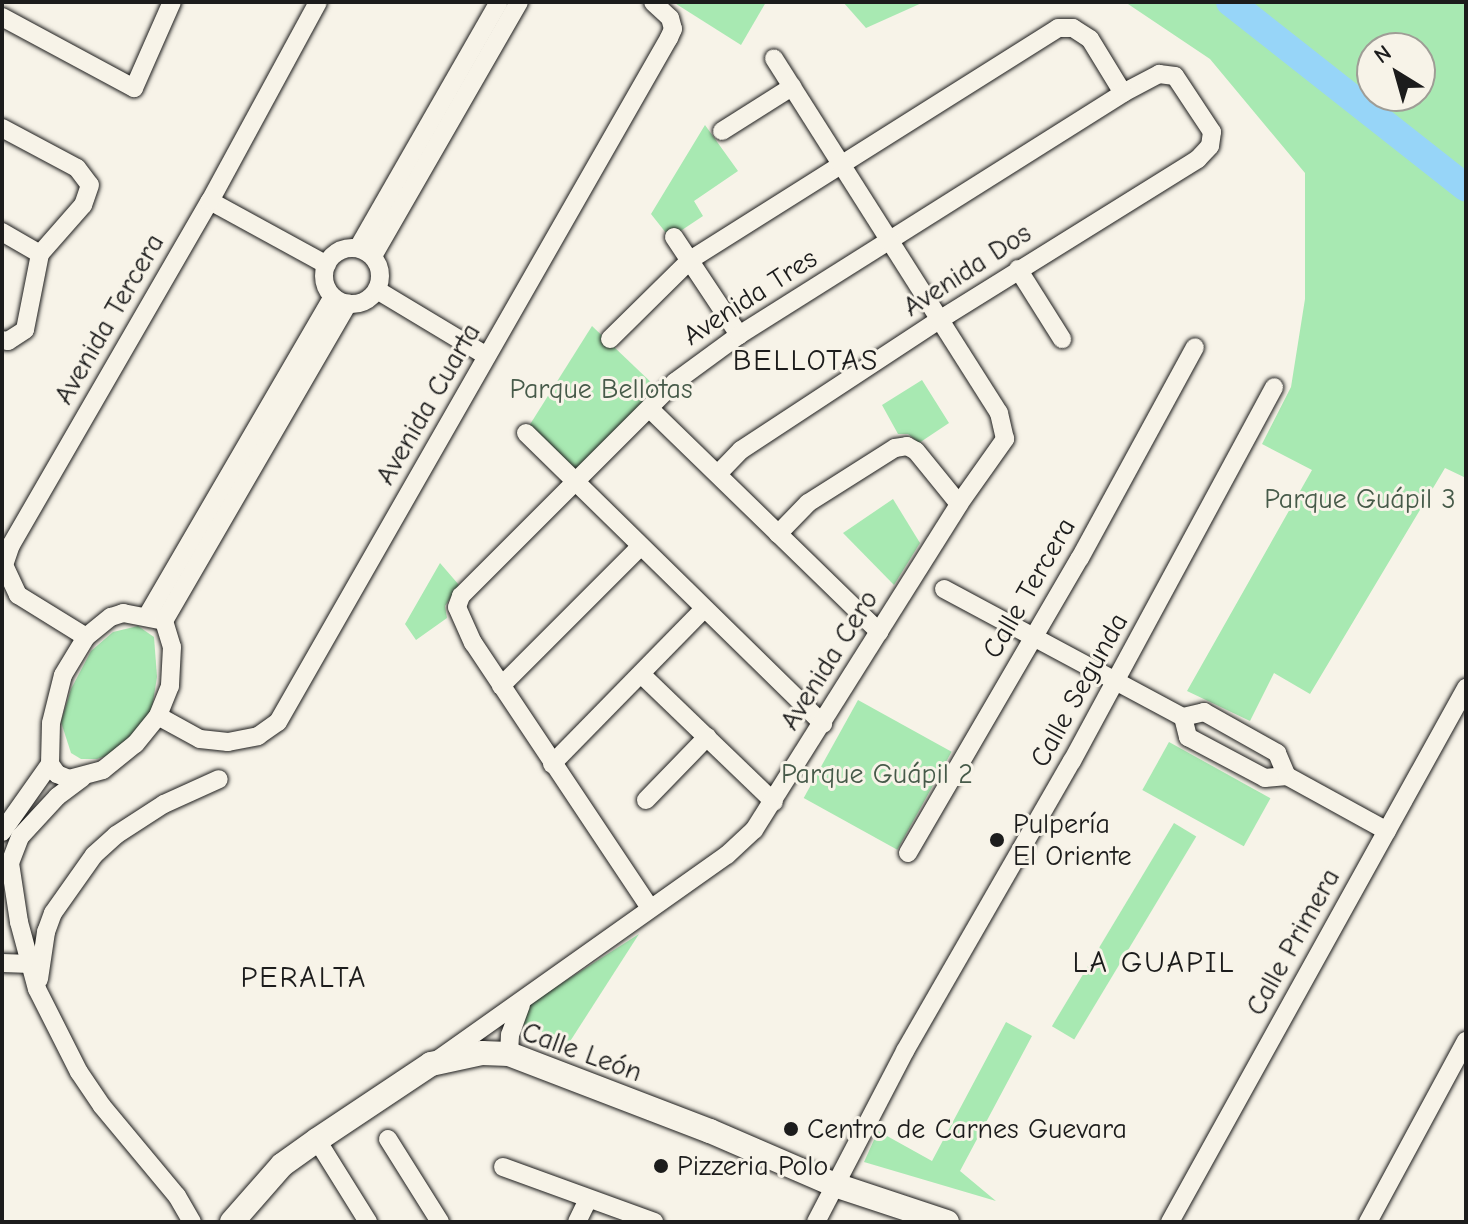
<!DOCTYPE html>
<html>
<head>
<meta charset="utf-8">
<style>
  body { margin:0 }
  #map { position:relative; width:1468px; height:1224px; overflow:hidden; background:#f7f3e8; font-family:"Comic Neue",sans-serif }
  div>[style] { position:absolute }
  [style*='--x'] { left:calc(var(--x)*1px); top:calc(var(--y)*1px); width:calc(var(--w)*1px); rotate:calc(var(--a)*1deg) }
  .green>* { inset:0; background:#a8e9b2; transform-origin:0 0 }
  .river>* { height:28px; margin:-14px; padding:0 14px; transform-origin:14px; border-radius:14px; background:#97d5f8 }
  .roads { filter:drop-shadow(0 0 2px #1c1c1c) drop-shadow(0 0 2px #1c1c1c) }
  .street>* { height:18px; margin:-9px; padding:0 9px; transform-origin:9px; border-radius:9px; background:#f7f3e8 }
  .street>.ring { margin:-9px; padding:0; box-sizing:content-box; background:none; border:18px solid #f7f3e8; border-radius:50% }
  .secondary>* { height:24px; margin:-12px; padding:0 12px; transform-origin:12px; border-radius:12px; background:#f7f3e8 }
  .dots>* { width:22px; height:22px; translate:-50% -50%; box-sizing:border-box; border:4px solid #f7f3e8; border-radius:50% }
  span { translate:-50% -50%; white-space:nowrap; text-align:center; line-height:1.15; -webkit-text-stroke:6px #f7f3e8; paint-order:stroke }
  .street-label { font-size:28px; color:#1c1c1c }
  .park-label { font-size:28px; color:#465a49 }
  .poi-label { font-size:28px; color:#1c1c1c }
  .left { translate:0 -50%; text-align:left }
  .neighbourhood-label { font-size:30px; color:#1c1c1c; letter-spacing:2px }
  .frame { position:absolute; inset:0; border:4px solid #1c1c1c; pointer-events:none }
  .north { position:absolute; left:1356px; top:32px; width:80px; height:80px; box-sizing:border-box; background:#f7f3e8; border:2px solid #9f9d96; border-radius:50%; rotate:323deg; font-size:22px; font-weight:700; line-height:32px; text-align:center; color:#1c1c1c }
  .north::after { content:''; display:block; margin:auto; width:28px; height:36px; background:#1c1c1c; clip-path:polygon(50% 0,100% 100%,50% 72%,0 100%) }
</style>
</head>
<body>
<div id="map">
  <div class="green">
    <div style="clip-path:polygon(673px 2px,766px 2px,741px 45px)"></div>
    <div style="clip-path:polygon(843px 2px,924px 2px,866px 28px)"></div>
    <div style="clip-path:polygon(evenodd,1125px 2px,1466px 2px,1466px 478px,1445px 468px,1310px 694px,1274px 673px,1250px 721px,1187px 691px,1312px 470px,1262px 444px,1291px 387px,1305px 299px,1305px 173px,1210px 59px,1125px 2px,1372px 48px,1420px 48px,1420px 96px,1372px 96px,1372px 48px)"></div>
    <div style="clip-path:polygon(705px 125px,738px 171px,694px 201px,703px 216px,670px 238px,651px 214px)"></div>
    <div style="clip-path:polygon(592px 326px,656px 387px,577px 473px,529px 426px)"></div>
    <div style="clip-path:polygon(922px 380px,949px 423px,919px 443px,908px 434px,898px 434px,882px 405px)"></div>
    <div style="clip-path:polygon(893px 499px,920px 543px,894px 585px,843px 533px)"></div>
    <div style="clip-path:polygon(440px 563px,459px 585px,445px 606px,447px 618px,416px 640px,405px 624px)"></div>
    <div style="clip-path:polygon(138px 626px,154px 637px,157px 677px,152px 708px,146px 721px,112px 754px,97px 759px,81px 759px,71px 753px,61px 722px,71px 689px,91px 651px,113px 632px)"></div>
    <div style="left:858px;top:700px;width:107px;height:112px;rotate:29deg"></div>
    <div style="left:1169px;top:742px;width:116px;height:55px;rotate:29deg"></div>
    <div style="left:1174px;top:823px;width:26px;height:237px;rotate:31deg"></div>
    <div style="clip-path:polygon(639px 934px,569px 1043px,520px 1023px,526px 1006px)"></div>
    <div style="clip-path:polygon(1006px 1022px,1032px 1036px,960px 1171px,996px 1201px,864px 1162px,878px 1131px,932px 1161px)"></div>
  </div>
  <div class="river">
    <div style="--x:1230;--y:2;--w:300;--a:38.2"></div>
  </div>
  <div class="roads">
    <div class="street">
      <div style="--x:2;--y:17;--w:150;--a:28.3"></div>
      <div style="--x:134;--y:88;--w:94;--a:-66.2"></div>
      <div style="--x:2;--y:128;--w:85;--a:28.1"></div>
      <div style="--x:77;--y:168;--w:21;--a:53"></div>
      <div style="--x:90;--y:185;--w:21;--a:109"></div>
      <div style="--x:83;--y:205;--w:65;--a:131.3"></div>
      <div style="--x:40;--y:254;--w:77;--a:101.2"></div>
      <div style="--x:25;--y:330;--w:20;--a:147"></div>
      <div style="--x:8;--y:341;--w:6;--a:-171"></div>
      <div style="--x:722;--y:131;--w:83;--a:-32.2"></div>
      <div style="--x:210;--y:201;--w:133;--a:28.7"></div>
      <div style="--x:2;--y:232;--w:44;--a:30.1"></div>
      <div style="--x:674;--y:237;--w:118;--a:56.4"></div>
      <div style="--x:358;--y:248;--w:284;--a:-60.2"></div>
      <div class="ring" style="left:324px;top:248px;width:38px;height:38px"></div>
      <div style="--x:373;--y:256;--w:293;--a:-60.1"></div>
      <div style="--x:1018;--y:269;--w:83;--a:57.8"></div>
      <div style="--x:377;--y:290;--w:128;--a:31"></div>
      <div style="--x:610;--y:339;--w:112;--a:-44.6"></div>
      <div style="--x:690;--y:260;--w:435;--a:-32.2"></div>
      <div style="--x:1058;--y:28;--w:15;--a:0"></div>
      <div style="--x:1073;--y:28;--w:20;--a:33"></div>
      <div style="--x:1090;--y:39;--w:63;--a:58.6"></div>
      <div style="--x:1123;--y:93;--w:41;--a:-27.8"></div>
      <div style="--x:1159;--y:74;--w:16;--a:7"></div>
      <div style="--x:1175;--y:76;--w:67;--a:56.5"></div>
      <div style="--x:1212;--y:132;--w:14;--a:98"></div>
      <div style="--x:1210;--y:146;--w:18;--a:133"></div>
      <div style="--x:1198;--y:159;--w:305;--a:148.1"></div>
      <div style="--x:939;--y:320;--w:237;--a:146.7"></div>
      <div style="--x:741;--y:450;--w:33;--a:134"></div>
      <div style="--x:650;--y:409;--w:320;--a:44.2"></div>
      <div style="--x:526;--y:433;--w:416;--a:44.4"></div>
      <div style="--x:778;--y:534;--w:43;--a:-45.9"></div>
      <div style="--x:808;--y:503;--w:103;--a:-32.3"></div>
      <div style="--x:895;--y:448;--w:12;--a:-9"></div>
      <div style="--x:907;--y:446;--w:10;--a:29"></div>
      <div style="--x:916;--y:451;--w:68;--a:50.9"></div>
      <div style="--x:944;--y:589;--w:271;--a:28.2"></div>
      <div style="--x:1183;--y:717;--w:22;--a:-13"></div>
      <div style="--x:1204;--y:712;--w:84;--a:29.3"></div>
      <div style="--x:1277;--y:753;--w:25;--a:67"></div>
      <div style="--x:123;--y:613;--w:42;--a:11"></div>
      <div style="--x:164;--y:621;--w:27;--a:73"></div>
      <div style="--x:172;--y:647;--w:39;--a:93"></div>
      <div style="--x:170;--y:686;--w:32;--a:112"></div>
      <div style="--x:158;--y:716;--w:36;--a:129"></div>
      <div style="--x:135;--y:744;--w:41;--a:140.9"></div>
      <div style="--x:103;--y:770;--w:35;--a:165"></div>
      <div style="--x:69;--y:779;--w:13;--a:-157"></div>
      <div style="--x:57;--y:774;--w:12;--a:-125"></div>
      <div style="--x:50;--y:764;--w:41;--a:-88.6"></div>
      <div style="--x:51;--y:723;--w:49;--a:-76"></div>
      <div style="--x:63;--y:675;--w:44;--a:-58.8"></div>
      <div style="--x:86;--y:637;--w:32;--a:-39"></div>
      <div style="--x:111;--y:617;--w:13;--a:-18"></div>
      <div style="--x:147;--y:616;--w:369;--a:-59.8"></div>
      <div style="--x:164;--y:621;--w:367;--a:-59.9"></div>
      <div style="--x:86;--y:637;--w:80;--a:-148.3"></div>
      <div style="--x:18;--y:595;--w:33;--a:-115"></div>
      <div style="--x:4;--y:565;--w:21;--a:-71"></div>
      <div style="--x:11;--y:545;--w:397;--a:-60"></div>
      <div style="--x:210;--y:201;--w:226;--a:-61.5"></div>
      <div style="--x:642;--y:675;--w:183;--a:43.9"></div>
      <div style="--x:501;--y:686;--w:197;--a:-45"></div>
      <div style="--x:158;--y:716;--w:48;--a:28.7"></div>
      <div style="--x:200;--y:739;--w:28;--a:6"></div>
      <div style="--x:228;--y:742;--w:31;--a:-11"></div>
      <div style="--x:258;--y:736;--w:24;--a:-35"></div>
      <div style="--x:278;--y:722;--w:788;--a:-60.25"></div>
      <div style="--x:669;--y:38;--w:10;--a:-66"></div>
      <div style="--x:673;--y:29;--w:11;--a:-105"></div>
      <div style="--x:670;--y:18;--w:23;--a:-137"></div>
      <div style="--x:1183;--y:717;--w:21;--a:76"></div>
      <div style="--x:1188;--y:737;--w:87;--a:28"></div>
      <div style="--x:1265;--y:778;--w:22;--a:-5"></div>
      <div style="--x:1287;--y:776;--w:114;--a:28.8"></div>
      <div style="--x:552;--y:764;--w:217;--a:-45.6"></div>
      <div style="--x:82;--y:778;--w:31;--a:143"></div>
      <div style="--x:57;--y:797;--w:54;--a:132.8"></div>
      <div style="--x:20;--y:837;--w:28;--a:111"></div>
      <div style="--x:10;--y:863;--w:60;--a:81.3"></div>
      <div style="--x:19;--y:922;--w:69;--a:75"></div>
      <div style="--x:37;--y:989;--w:93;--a:63.2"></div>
      <div style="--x:79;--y:1072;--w:41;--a:55.9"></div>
      <div style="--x:102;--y:1106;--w:117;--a:50.2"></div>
      <div style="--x:177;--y:1196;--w:30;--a:60"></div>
      <div style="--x:646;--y:800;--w:88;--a:-45.9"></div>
      <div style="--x:2;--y:832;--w:83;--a:-54.8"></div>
      <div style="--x:908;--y:853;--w:341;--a:-59.8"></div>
      <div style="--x:1080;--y:558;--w:240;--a:-61.4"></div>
      <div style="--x:650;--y:908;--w:319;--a:-123.7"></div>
      <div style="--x:473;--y:643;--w:39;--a:-114"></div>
      <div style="--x:457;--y:607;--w:12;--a:-70"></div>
      <div style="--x:461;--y:596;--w:303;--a:-45"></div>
      <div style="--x:675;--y:382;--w:79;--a:-36.3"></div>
      <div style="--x:739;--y:335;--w:454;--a:-32.2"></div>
      <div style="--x:2;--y:963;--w:29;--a:2"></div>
      <div style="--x:39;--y:979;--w:48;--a:-81.5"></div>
      <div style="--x:46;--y:932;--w:20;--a:-70"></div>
      <div style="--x:53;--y:913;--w:71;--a:-54.7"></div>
      <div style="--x:94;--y:855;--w:30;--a:-42"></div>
      <div style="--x:116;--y:835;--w:57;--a:-32.9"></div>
      <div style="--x:164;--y:804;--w:60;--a:-24.4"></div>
      <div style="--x:509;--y:1054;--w:19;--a:-87"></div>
      <div style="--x:510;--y:1035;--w:32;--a:-70"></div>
      <div style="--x:440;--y:1058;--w:352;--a:-35.3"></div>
      <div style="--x:727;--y:855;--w:37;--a:-43"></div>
      <div style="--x:754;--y:830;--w:385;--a:-57.8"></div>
      <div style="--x:959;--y:504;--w:80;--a:-54.7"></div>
      <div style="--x:1005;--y:439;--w:27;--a:-103"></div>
      <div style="--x:999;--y:413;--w:420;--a:-122.4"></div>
      <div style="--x:388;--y:1139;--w:98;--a:57.9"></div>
      <div style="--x:317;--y:1140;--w:97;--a:58.1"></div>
      <div style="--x:503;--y:1167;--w:161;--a:20"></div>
      <div style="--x:577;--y:1222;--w:25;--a:-64"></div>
      <div style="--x:816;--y:1222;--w:193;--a:-62.5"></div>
      <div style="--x:905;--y:1051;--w:335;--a:-60.1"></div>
      <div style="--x:1072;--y:761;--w:425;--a:-61.6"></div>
      <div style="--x:1170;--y:1222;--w:611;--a:-61"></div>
      <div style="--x:1368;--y:1222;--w:206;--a:-61.6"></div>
    </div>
    <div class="secondary">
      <div style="--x:232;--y:1222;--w:76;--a:-48.7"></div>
      <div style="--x:282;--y:1165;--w:43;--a:-35.5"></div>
      <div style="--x:317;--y:1140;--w:137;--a:-33.7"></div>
      <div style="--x:431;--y:1064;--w:52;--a:-12.2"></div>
      <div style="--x:482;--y:1053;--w:27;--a:2"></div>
      <div style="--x:509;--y:1054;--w:215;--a:21"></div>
      <div style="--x:710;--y:1131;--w:136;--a:23.4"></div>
      <div style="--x:835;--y:1185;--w:118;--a:18.3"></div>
    </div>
  </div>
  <div class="dots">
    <div style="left:997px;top:840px;background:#1c1c1c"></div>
    <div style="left:791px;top:1129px;background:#1c1c1c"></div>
    <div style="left:661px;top:1166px;background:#1c1c1c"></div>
  </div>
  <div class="street-label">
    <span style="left:967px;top:270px;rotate:-33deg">Avenida Dos</span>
    <span style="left:750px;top:297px;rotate:-33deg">Avenida Tres</span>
    <span style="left:109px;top:319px;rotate:-60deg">Avenida Tercera</span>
    <span style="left:428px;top:404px;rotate:-60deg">Avenida Cuarta</span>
    <span style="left:1029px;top:588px;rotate:-60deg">Calle Tercera</span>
    <span style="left:829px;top:660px;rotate:-58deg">Avenida Cero</span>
    <span style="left:1079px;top:690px;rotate:-61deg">Calle Segunda</span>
    <span style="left:1293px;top:942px;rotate:-61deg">Calle Primera</span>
    <span style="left:582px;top:1052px;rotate:20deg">Calle León</span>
  </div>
  <div class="park-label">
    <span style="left:601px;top:389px">Parque Bellotas</span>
    <span style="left:1360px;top:499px">Parque Guápil 3</span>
    <span style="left:877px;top:774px">Parque Guápil 2</span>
  </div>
  <div class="poi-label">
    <span class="left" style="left:1013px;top:840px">Pulpería<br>El Oriente</span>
    <span class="left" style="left:807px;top:1129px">Centro de Carnes Guevara</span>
    <span class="left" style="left:677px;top:1166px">Pizzeria Polo</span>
  </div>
  <div class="neighbourhood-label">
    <span style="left:806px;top:361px">BELLOTAS</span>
    <span style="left:1154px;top:963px">LA GUAPIL</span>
    <span style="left:304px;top:978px">PERALTA</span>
  </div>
  <div class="frame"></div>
  <div class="north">N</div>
</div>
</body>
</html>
